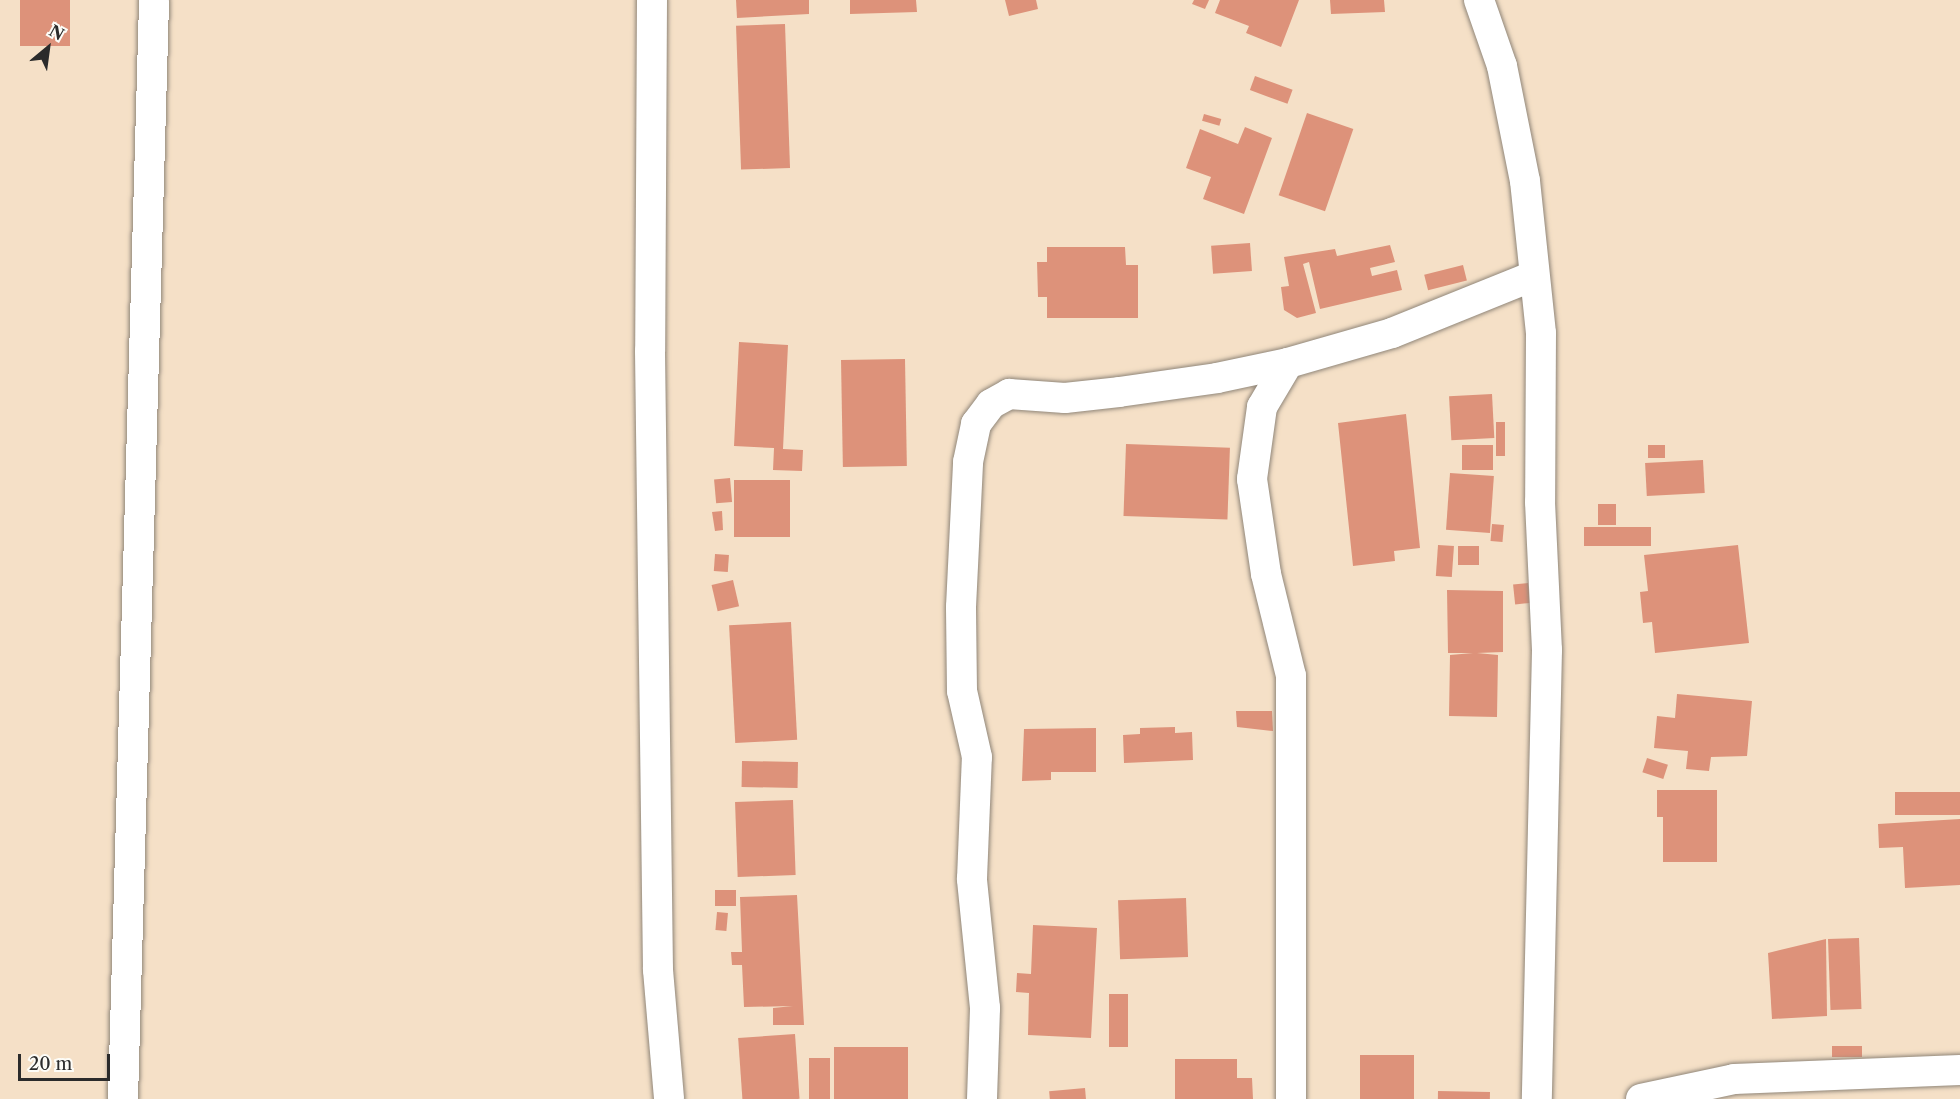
<!DOCTYPE html>
<html>
<head>
<meta charset="utf-8">
<style>
  body { margin:0 }
  #map { position:relative; width:1960px; height:1099px; overflow:hidden; background:#f5e0c7; font-family:"Libre Caslon Text",serif }
  div>[style] { position:absolute }
  [style*='--x'] { left:calc(var(--x)*1px); top:calc(var(--y)*1px); width:calc(var(--w)*1px); rotate:calc(var(--a)*1deg) }
  .building>* { inset:0; background:#dd927a; transform-origin:0 0 }
  .roads { filter:drop-shadow(0 0 2px #908679) drop-shadow(0 0 2px #908679) }
  .minor>* { height:30px; margin:-15px; padding:0 15px; transform-origin:15px; border-radius:15px; background:#fff }
  span { translate:-50% -50%; white-space:nowrap; text-align:center; line-height:1.15; -webkit-text-stroke:6px #fdfcf7; paint-order:stroke }
  .north { position:absolute; left:18px; top:18px; width:60px; height:60px; -webkit-text-stroke:4px #fdfcf7; paint-order:stroke; rotate:29deg; font-size:16px; font-weight:700; line-height:24px; text-align:center; color:#2b2b2b }
  .north::after { content:''; display:block; margin:auto; width:21px; height:27px; background:#2b2b2b; clip-path:polygon(50% 0,100% 100%,50% 72%,0 100%) }
  .scale { position:absolute; left:18px; top:1054px; width:92px; height:27px; box-sizing:border-box; border:3px solid #2b2b2b; border-top:0; padding-left:8px; font-size:18px; line-height:21px; white-space:nowrap; color:#2b2b2b; -webkit-text-stroke:4px #fdfcf7; paint-order:stroke }
</style>
</head>
<body>
<div id="map">
  <div class="building">
    <div style="left:20px;top:0;width:50px;height:46px"></div>
    <div style="clip-path:polygon(736px 0,809px 0,809px 14px,737px 18px)"></div>
    <div style="clip-path:polygon(850px 0,916px 0,917px 12px,850px 14px)"></div>
    <div style="clip-path:polygon(1005px 0,1036px 0,1038px 9px,1009px 16px)"></div>
    <div style="clip-path:polygon(1194px 0,1209px 0,1205px 9px,1192px 4px)"></div>
    <div style="clip-path:polygon(1220px 0,1299px 0,1281px 47px,1246px 33px,1249px 26px,1215px 13px)"></div>
    <div style="clip-path:polygon(1330px 0,1384px 0,1385px 12px,1331px 14px)"></div>
    <div style="left:785px;top:24px;width:144px;height:49px;rotate:88deg"></div>
    <div style="left:1255px;top:76px;width:40px;height:15px;rotate:20deg"></div>
    <div style="left:1307px;top:113px;width:49px;height:87px;rotate:19deg"></div>
    <div style="left:1204px;top:114px;width:18px;height:7px;rotate:16deg"></div>
    <div style="clip-path:polygon(1245px 127px,1272px 138px,1244px 214px,1203px 199px,1211px 177px,1186px 168px,1200px 129px,1238px 144px)"></div>
    <div style="left:1250px;top:243px;width:28px;height:39px;rotate:86deg"></div>
    <div style="clip-path:polygon(1390px 245px,1395px 262px,1370px 268px,1372px 276px,1397px 270px,1402px 290px,1320px 309px,1309px 262px,1303px 264px,1316px 313px,1297px 318px,1284px 310px,1281px 287px,1289px 286px,1284px 257px,1335px 249px,1337px 256px)"></div>
    <div style="clip-path:polygon(1047px 247px,1125px 247px,1126px 265px,1138px 265px,1138px 318px,1047px 318px,1047px 297px,1038px 297px,1037px 262px,1047px 262px)"></div>
    <div style="left:1463px;top:265px;width:16px;height:40px;rotate:76deg"></div>
    <div style="clip-path:polygon(739px 342px,788px 345px,783px 449px,803px 450px,802px 471px,773px 470px,774px 448px,734px 446px)"></div>
    <div style="left:905px;top:359px;width:107px;height:64px;rotate:89deg"></div>
    <div style="left:1492px;top:394px;width:44px;height:43px;rotate:87deg"></div>
    <div style="clip-path:polygon(1406px 414px,1420px 548px,1394px 551px,1395px 561px,1353px 566px,1338px 423px)"></div>
    <div style="left:1496px;top:422px;width:9px;height:34px"></div>
    <div style="left:1126px;top:444px;width:104px;height:72px;rotate:2deg"></div>
    <div style="left:1462px;top:445px;width:31px;height:25px"></div>
    <div style="left:1665px;top:445px;width:13px;height:17px;rotate:90deg"></div>
    <div style="left:1703px;top:460px;width:33px;height:58px;rotate:87deg"></div>
    <div style="left:1450px;top:473px;width:44px;height:57px;rotate:4deg"></div>
    <div style="left:730px;top:478px;width:24px;height:16px;rotate:85deg"></div>
    <div style="left:734px;top:480px;width:56px;height:57px"></div>
    <div style="left:1598px;top:504px;width:18px;height:21px"></div>
    <div style="clip-path:polygon(722px 511px,723px 530px,715px 531px,712px 512px)"></div>
    <div style="left:1492px;top:524px;width:12px;height:17px;rotate:5deg"></div>
    <div style="left:1584px;top:527px;width:67px;height:19px"></div>
    <div style="left:1438px;top:545px;width:16px;height:31px;rotate:4deg"></div>
    <div style="clip-path:polygon(1738px 545px,1749px 643px,1655px 653px,1652px 622px,1643px 623px,1640px 592px,1648px 591px,1644px 555px)"></div>
    <div style="left:1458px;top:546px;width:21px;height:19px"></div>
    <div style="left:715px;top:554px;width:14px;height:17px;rotate:4deg"></div>
    <div style="left:733px;top:580px;width:27px;height:22px;rotate:77deg"></div>
    <div style="left:1528px;top:583px;width:20px;height:15px;rotate:84deg"></div>
    <div style="clip-path:polygon(1447px 590px,1503px 591px,1503px 652px,1477px 653px,1498px 655px,1497px 717px,1449px 716px,1450px 655px,1473px 653px,1448px 653px)"></div>
    <div style="left:791px;top:622px;width:118px;height:62px;rotate:87deg"></div>
    <div style="clip-path:polygon(1677px 694px,1752px 701px,1747px 756px,1711px 757px,1709px 771px,1686px 769px,1688px 751px,1654px 748px,1657px 716px,1675px 718px)"></div>
    <div style="clip-path:polygon(1236px 711px,1272px 711px,1273px 731px,1237px 727px)"></div>
    <div style="clip-path:polygon(1175px 727px,1175px 733px,1192px 732px,1193px 760px,1124px 763px,1123px 735px,1140px 734px,1140px 728px)"></div>
    <div style="clip-path:polygon(1096px 728px,1096px 772px,1051px 772px,1051px 780px,1022px 781px,1024px 729px)"></div>
    <div style="left:1647px;top:758px;width:22px;height:15px;rotate:18deg"></div>
    <div style="left:742px;top:761px;width:56px;height:26px;rotate:1deg"></div>
    <div style="clip-path:polygon(1657px 790px,1717px 790px,1717px 862px,1663px 862px,1663px 817px,1657px 817px)"></div>
    <div style="left:1960px;top:792px;width:23px;height:65px;rotate:90deg"></div>
    <div style="left:793px;top:800px;width:75px;height:58px;rotate:88deg"></div>
    <div style="clip-path:polygon(1960px 819px,1960px 885px,1905px 888px,1903px 847px,1879px 848px,1878px 824px)"></div>
    <div style="left:715px;top:890px;width:21px;height:16px"></div>
    <div style="clip-path:polygon(797px 895px,804px 1025px,773px 1025px,773px 1008px,793px 1006px,744px 1007px,742px 965px,732px 965px,731px 952px,742px 952px,740px 897px)"></div>
    <div style="left:1186px;top:898px;width:59px;height:68px;rotate:88deg"></div>
    <div style="left:717px;top:912px;width:11px;height:18px;rotate:5deg"></div>
    <div style="clip-path:polygon(1033px 925px,1097px 928px,1091px 1038px,1028px 1035px,1029px 993px,1016px 992px,1017px 973px,1031px 974px)"></div>
    <div style="left:1859px;top:938px;width:71px;height:31px;rotate:88deg"></div>
    <div style="clip-path:polygon(1826px 939px,1827px 1016px,1772px 1019px,1768px 953px)"></div>
    <div style="left:1109px;top:994px;width:19px;height:53px"></div>
    <div style="left:795px;top:1034px;width:65px;height:57px;rotate:86deg"></div>
    <div style="left:1862px;top:1046px;width:11px;height:30px;rotate:90deg"></div>
    <div style="left:834px;top:1047px;width:74px;height:52px"></div>
    <div style="left:1360px;top:1055px;width:54px;height:44px"></div>
    <div style="left:809px;top:1058px;width:21px;height:41px"></div>
    <div style="clip-path:polygon(1175px 1059px,1237px 1059px,1237px 1078px,1252px 1078px,1253px 1099px,1175px 1099px)"></div>
    <div style="left:1085px;top:1088px;width:11px;height:36px;rotate:85deg"></div>
    <div style="left:1438px;top:1091px;width:52px;height:8px;rotate:1deg"></div>
  </div>
  <div class="roads">
    <div class="minor">
      <div style="--x:652;--y:0;--w:351;--a:90.3"></div>
      <div style="--x:650;--y:351;--w:619;--a:89.26"></div>
      <div style="--x:658;--y:970;--w:129;--a:85.1"></div>
      <div style="--x:1479;--y:0;--w:70;--a:70.8"></div>
      <div style="--x:1502;--y:66;--w:117;--a:78.7"></div>
      <div style="--x:1525;--y:181;--w:153;--a:84"></div>
      <div style="--x:1541;--y:333;--w:169;--a:90.3"></div>
      <div style="--x:1540;--y:502;--w:148;--a:87.3"></div>
      <div style="--x:1547;--y:650;--w:449;--a:91.3"></div>
      <div style="--x:1288;--y:363;--w:51;--a:120.6"></div>
      <div style="--x:1262;--y:407;--w:73;--a:97.9"></div>
      <div style="--x:1252;--y:479;--w:96;--a:81.6"></div>
      <div style="--x:1266;--y:574;--w:105;--a:76.2"></div>
      <div style="--x:1291;--y:676;--w:423;--a:90"></div>
      <div style="--x:123;--y:1099;--w:1099;--a:-88.38"></div>
      <div style="--x:982;--y:1099;--w:91;--a:-88.1"></div>
      <div style="--x:985;--y:1008;--w:130;--a:-95.8"></div>
      <div style="--x:972;--y:879;--w:122;--a:-87.7"></div>
      <div style="--x:977;--y:757;--w:68;--a:-102.8"></div>
      <div style="--x:962;--y:691;--w:84;--a:-90.7"></div>
      <div style="--x:961;--y:607;--w:145;--a:-87.2"></div>
      <div style="--x:968;--y:462;--w:39;--a:-78"></div>
      <div style="--x:976;--y:424;--w:25;--a:-53"></div>
      <div style="--x:991;--y:404;--w:21;--a:-29"></div>
      <div style="--x:1009;--y:394;--w:56;--a:4.1"></div>
      <div style="--x:1065;--y:398;--w:54;--a:-6.3"></div>
      <div style="--x:1119;--y:392;--w:99;--a:-8.1"></div>
      <div style="--x:1217;--y:378;--w:73;--a:-11.9"></div>
      <div style="--x:1288;--y:363;--w:108;--a:-16.1"></div>
      <div style="--x:1392;--y:333;--w:152;--a:-22"></div>
      <div style="--x:1641;--y:1099;--w:95;--a:-12.1"></div>
      <div style="--x:1734;--y:1079;--w:226;--a:-2.3"></div>
    </div>
  </div>
  <div class="north">N</div>
  <div class="scale">20 m</div>
</div>
</body>
</html>
